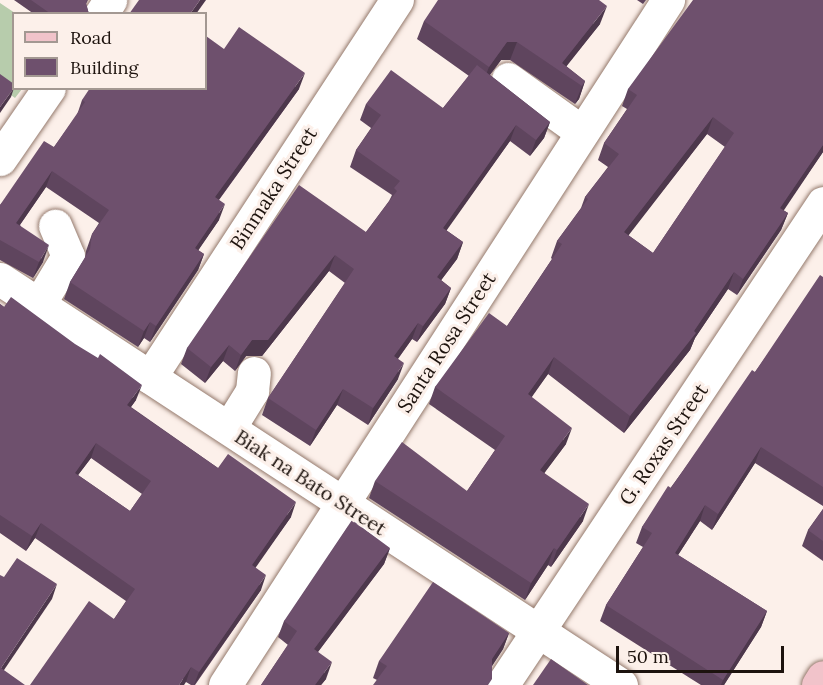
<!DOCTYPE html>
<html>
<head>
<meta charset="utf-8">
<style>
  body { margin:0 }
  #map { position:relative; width:823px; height:685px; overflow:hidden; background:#fcf0ea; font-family:Lora,serif }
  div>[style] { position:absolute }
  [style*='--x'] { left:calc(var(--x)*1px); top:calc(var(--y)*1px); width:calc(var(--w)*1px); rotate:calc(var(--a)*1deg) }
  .green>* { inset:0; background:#b7ccac }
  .roads { filter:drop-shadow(0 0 2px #94796c) drop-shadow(0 0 2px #94796c) }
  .minor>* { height:33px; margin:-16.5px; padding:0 16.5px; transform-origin:16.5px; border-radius:16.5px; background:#fff }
  .major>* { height:33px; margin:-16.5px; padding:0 16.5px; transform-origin:16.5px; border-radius:16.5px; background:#f1c3ca }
  .wall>* { inset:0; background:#5f455e }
  .shaded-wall>* { inset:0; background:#4d384c }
  .building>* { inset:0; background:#6e506d }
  span { translate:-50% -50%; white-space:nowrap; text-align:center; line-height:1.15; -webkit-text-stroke:6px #fcf0ea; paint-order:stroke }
  .street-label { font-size:20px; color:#1d130e }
  .legend { position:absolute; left:12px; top:12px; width:195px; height:78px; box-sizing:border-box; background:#fcf0ea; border:2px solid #a39892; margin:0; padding:8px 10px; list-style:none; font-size:18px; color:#1d130e }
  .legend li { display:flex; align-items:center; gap:12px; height:30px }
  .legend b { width:30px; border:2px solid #a39892 }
  .scale { position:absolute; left:616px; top:646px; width:168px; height:27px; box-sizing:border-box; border:3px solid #1d130e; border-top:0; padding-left:8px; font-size:18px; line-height:21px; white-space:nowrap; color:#1d130e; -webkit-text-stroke:4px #fcf0ea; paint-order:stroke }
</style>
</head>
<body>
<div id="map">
  <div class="green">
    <div style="clip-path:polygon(0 3px,15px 13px,14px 88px,22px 89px,15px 98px,0 87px)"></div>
  </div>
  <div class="roads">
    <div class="minor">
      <div style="--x:101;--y:14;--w:17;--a:-57"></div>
      <div style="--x:508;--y:79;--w:91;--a:35.6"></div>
      <div style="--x:0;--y:159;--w:86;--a:-55.4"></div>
      <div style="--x:0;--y:279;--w:742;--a:33.18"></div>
      <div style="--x:39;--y:304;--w:56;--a:-58.9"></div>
      <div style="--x:68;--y:256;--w:33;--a:-113"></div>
      <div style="--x:150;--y:377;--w:451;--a:-56.8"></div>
      <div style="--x:229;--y:428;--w:44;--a:-58.1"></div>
      <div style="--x:252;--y:391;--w:18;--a:-84"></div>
      <div style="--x:225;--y:685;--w:816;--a:-57.11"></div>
      <div style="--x:502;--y:685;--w:579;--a:-56.34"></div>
    </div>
    <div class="major">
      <div style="--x:818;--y:685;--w:9;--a:-58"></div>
    </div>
  </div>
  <div class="wall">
    <div style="clip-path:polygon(14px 0,88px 0,86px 4px,89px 14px,34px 14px)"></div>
    <div style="clip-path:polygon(637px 0,646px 0,643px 4px)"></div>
    <div style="clip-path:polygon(evenodd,823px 0,823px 152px,783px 210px,788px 213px,781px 230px,737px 295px,728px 289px,695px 338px,690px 350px,624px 433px,548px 374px,531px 397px,566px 444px,544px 473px,583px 521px,551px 567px,548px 565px,525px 600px,369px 498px,375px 481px,467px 491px,495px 450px,429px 404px,435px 387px,507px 326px,552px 259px,551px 258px,557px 241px,581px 208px,585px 197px,608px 167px,598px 160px,604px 143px,627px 109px,622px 106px,628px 89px,823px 0,707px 134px,725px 147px,653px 253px,628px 235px,707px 134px)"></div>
    <div style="clip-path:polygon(424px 21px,600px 24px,566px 66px,585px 81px,579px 99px,575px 104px,510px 60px,501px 60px,490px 75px,550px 122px,544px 138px,530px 156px,510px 141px,446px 230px,463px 242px,457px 259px,441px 280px,451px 288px,445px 304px,417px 342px,412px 339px,398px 359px,398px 379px,368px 425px,337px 405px,310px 446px,262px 415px,268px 398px,345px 283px,329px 271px,262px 356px,246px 356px,235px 371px,223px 361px,205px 383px,181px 364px,187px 348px,366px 232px,389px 201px,392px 195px,350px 167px,356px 150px,371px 128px,360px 120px,366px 104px,443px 108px,469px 76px,417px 39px)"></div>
    <div style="clip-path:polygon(224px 49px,299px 89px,219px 200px,219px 220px,198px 250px,204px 254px,198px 270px,150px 342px,144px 338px,138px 347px,64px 299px,70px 282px,85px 258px,86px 251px,92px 234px,99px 223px,46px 187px,20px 225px,43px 262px,33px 278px,0 260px,0 205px,54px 147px,77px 115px,82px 100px)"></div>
    <div style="clip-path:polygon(823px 277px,823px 506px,755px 463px,712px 530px,700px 521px,678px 555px,767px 611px,761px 627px,724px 685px,701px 685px,600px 621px,606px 605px,643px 547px,636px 543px,642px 527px,755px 372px)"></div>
    <div style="clip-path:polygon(evenodd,0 304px,136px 400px,131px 407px,218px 468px,291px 517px,255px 567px,261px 590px,195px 685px,191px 685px,186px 682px,114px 619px,126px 601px,35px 538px,26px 551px,0 533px,0 304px,91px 458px,142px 494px,130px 511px,78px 475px,91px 458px)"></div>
    <div style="clip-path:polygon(823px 509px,823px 561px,802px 546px,808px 530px)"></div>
    <div style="clip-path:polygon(390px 548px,384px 564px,318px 652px,326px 679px,321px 685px,261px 685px,288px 645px,278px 637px,284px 621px)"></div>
    <div style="clip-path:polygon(509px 633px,503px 649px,492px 666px,377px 680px,373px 678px,379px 661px)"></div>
  </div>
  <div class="shaded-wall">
    <div style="clip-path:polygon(200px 0,206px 0,196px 14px,190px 14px)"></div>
    <div style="clip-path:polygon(607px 6px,600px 24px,562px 72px,562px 63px)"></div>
    <div style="clip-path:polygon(507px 42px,517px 42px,510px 60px,501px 60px,482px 85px,489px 67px)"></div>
    <div style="clip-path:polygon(305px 73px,299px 89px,209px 213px,215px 197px)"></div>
    <div style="clip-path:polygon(585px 81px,579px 99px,575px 104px,582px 86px)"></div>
    <div style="clip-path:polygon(14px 88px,11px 97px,0 113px,0 107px)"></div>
    <div style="clip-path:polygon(713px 117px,707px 134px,618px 249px,624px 232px)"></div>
    <div style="clip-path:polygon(550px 122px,544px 138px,530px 156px,536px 140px)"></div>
    <div style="clip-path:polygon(516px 125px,510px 141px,437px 244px,443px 228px)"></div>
    <div style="clip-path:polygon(823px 145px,823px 152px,774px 225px,780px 208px)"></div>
    <div style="clip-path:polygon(52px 171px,46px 187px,10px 239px,16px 223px)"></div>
    <div style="clip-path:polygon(225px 204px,219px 220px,189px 264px,195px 248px)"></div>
    <div style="clip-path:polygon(788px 213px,781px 230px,737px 295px,743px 279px)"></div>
    <div style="clip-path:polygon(463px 242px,457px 259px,431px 294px,437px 277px)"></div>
    <div style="clip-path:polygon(49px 245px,43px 262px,33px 278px,39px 262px)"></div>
    <div style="clip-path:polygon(204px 254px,198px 270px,150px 342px,156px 326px)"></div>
    <div style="clip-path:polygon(335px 255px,329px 271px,262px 356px,246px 356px,235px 371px,241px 355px,252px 340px)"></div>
    <div style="clip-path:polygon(734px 272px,728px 289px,695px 338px,690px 350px,624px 433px,630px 416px,694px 331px)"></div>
    <div style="clip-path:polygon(451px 288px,445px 304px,417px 342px,423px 326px)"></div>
    <div style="clip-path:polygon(150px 322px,144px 338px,138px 347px,144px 331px)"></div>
    <div style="clip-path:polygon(418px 323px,412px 339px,388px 372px,394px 356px)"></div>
    <div style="clip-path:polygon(229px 345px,223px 361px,205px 383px,211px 367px)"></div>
    <div style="clip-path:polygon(554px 357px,548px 374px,522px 411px,528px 394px)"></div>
    <div style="clip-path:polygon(404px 363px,398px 379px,368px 425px,373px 408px)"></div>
    <div style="clip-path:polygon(142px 385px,136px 400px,122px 419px,127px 405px)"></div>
    <div style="clip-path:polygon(343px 389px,337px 405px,310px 446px,316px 430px)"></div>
    <div style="clip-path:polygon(572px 428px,566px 444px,534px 487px,540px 470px)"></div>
    <div style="clip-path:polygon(96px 443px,91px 458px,69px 487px,75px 473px)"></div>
    <div style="clip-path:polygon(761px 447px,755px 463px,712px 530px,718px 514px)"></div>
    <div style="clip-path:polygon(296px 502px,291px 517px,247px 580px,252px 565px)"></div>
    <div style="clip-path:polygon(589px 504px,583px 521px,551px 567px,557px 550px)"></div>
    <div style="clip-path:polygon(705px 505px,700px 521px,669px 569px,675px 553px)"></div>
    <div style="clip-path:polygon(41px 523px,35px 538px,26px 551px,32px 536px)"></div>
    <div style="clip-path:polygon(390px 548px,384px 564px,308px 665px,314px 649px)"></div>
    <div style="clip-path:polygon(554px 548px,548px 565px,525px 600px,531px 583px)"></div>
    <div style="clip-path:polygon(266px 575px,261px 590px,194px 685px,199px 672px)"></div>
    <div style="clip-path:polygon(57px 584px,52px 599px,0 676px,1px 668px)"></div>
    <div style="clip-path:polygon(767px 611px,761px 627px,724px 685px,721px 685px,723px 680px)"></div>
    <div style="clip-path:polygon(509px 633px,503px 649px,486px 675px,492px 659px)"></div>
    <div style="clip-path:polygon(332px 662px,326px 679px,321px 685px,315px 685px)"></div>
    <div style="clip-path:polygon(191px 667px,186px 682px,184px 685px,179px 685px)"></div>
  </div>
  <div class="building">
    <div style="clip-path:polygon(31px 0,87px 0,86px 3px,89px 14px,51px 14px)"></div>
    <div style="clip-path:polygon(139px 0,200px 0,190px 14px,129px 14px)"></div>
    <div style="clip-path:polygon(438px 0,599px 0,607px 6px,562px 63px,585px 81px,582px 86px,517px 42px,507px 42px,489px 67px,424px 21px)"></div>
    <div style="clip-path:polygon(evenodd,693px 0,823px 0,823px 145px,780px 208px,788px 213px,743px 279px,734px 272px,694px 331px,696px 333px,630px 416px,554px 357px,528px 394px,572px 428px,540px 470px,589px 504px,557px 550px,554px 548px,531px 583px,375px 481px,402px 442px,467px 491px,505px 436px,435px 387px,489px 313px,507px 326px,533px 288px,562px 244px,557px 241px,588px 199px,585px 197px,619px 154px,604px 143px,637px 95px,628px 89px,693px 0,713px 117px,734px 133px,653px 253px,624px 232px,713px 117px)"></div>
    <div style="clip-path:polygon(239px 27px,305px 73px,215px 197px,225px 204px,195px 248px,204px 254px,156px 326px,150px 322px,144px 331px,70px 282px,90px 249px,92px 234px,109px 210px,52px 171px,16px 223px,49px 245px,39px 262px,0 240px,0 205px,44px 141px,54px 147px,85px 102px,82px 100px,90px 88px,206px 88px,206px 36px,224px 49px)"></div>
    <div style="clip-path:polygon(477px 65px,550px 122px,536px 140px,516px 125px,443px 228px,463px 242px,437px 277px,451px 288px,423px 326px,418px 323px,394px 356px,404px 363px,373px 408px,343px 389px,316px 430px,268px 398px,354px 269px,335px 255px,268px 340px,252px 340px,241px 355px,229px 345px,211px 367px,187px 348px,299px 185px,366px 232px,397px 191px,394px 188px,400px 181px,356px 150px,381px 115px,366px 104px,391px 70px,443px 108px)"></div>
    <div style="clip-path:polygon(0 74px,14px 84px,14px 88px,0 107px)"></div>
    <div style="clip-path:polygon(820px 275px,823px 277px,823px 487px,761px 447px,718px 514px,705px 505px,675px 553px,767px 611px,723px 680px,606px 605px,652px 533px,642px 527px,668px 486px,671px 488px,752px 370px,755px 372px)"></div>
    <div style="clip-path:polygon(evenodd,11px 297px,75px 344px,98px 358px,100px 354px,142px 385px,127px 405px,218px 468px,228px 454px,296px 502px,252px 565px,266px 575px,199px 672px,191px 667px,179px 685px,30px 685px,89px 601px,114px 619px,135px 589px,41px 523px,32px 536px,0 515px,0 304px,4px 307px,11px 297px,96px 443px,151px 481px,130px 511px,75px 473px,96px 443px)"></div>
    <div style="clip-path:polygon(823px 509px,823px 541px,808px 530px)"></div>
    <div style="clip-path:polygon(352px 520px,390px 548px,314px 649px,332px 662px,315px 685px,261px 685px,297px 631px,284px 621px)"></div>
    <div style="clip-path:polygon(17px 558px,57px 584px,1px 668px,25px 685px,0 685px,0 575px,4px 577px)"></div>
    <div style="clip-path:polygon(433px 582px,509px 633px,492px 659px,492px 679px,488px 685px,373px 685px,387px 666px,379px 661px)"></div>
    <div style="clip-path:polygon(551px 659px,588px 685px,533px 685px)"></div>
  </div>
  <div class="street-label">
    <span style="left:273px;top:188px;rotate:-57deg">Binmaka Street</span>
    <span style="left:446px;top:342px;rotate:-57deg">Santa Rosa Street</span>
    <span style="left:663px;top:444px;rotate:-56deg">G. Roxas Street</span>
    <span style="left:311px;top:482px;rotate:33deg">Biak na Bato Street</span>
  </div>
  <ul class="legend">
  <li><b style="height:8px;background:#f1c3ca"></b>Road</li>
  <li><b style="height:16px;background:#6e506d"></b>Building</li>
  </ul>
  <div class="scale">50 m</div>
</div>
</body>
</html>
